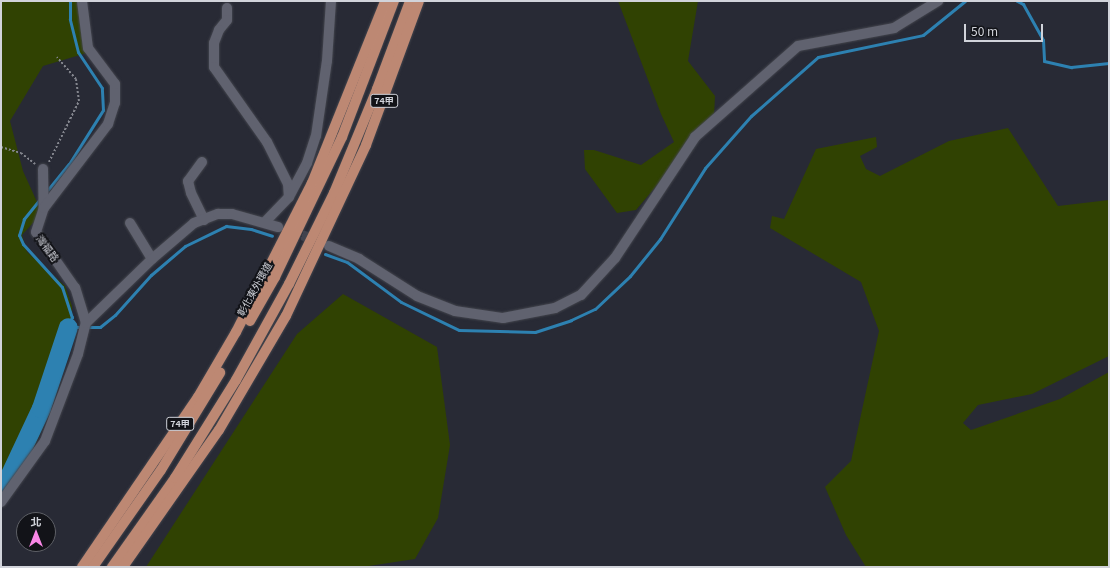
<!DOCTYPE html>
<html>
<head>
<meta charset="utf-8">
<style>
  body { margin:0 }
  #map { position:relative; width:1110px; height:568px; overflow:hidden; background:#282a35; font-family:Georgia,"Noto Sans TC",serif }
  div>[style] { position:absolute }
  [style*='--x'] { left:calc(var(--x)*1px); top:calc(var(--y)*1px); width:calc(var(--w)*1px); rotate:calc(var(--a)*1deg) }
  .green>* { inset:0; background:#304202 }
  .stream>* { height:3px; margin:-1.5px; padding:0 1.5px; transform-origin:1.5px; border-radius:1.5px; background:#2d81b1 }
  .river>* { height:19px; margin:-9.5px; padding:0 9.5px; transform-origin:9.5px; border-radius:9.5px; background:#2d81b1 }
  .minor-tunnel>* { height:10px; margin-top:-5px; transform-origin:0; background:repeating-linear-gradient(90deg,#41434e 0 10px,transparent 0 15px) }
  .path>* { height:2px; margin-top:-1px; transform-origin:0; background:repeating-linear-gradient(90deg,#84868e 0 2px,transparent 0 4px) }
  .roads { filter:drop-shadow(0 0 1px #43454d) drop-shadow(0 0 1px #43454d) }
  .minor>* { height:10px; margin:-5px; padding:0 5px; transform-origin:5px; border-radius:5px; background:#60626f }
  .major>* { height:10px; margin:-5px; padding:0 5px; transform-origin:5px; border-radius:5px; background:#bd8873 }
  span { translate:-50% -50%; white-space:nowrap; text-align:center; line-height:1.15; -webkit-text-stroke:4px #121318; paint-order:stroke }
  .shield-label span { padding:1px 3px; background:#121318; border:1px solid; border-radius:3px; -webkit-text-stroke-width:0 }
  .shield-label { font-size:9px; color:#d1d3da; font-weight:700 }
  .street-label { font-size:10px; color:#d1d3da }
  .frame { position:absolute; inset:0; border:2px solid #d1d3da; pointer-events:none }
  .north { position:absolute; left:16px; top:512px; width:40px; height:40px; box-sizing:border-box; background:#121318; border:1px solid #5e6066; border-radius:50%; rotate:0deg; font-size:11px; font-weight:700; line-height:16px; text-align:center; color:#d1d3da }
  .north::after { content:''; display:block; margin:auto; width:14px; height:18px; background:#fa87e7; clip-path:polygon(50% 0,100% 100%,50% 72%,0 100%) }
  .scale { position:absolute; left:964px; top:24px; width:79px; height:18px; box-sizing:border-box; border:2px solid #d1d3da; border-top:0; padding-left:5px; font-size:12px; line-height:14px; white-space:nowrap; color:#d1d3da; -webkit-text-stroke:3px #121318; paint-order:stroke }
</style>
</head>
<body>
<div id="map">
  <div class="green">
    <div style="clip-path:polygon(1px 1px,81px 1px,90px 52px,43px 66px,10px 121px,23px 171px,42px 213px,22px 235px,27px 252px,65px 286px,72px 306px,72px 330px,43px 427px,32px 451px,1px 483px)"></div>
    <div style="clip-path:polygon(618px 1px,698px 1px,688px 61px,715px 96px,714px 116px,692px 144px,636px 210px,617px 213px,585px 169px,584px 150px,594px 150px,641px 165px,674px 142px,661px 114px)"></div>
    <div style="clip-path:polygon(1008px 128px,1058px 206px,1109px 200px,1109px 356px,1032px 394px,978px 405px,963px 423px,971px 430px,1060px 399px,1109px 372px,1109px 567px,866px 567px,846px 535px,825px 487px,851px 461px,879px 331px,861px 282px,770px 228px,772px 216px,784px 219px,816px 149px,876px 137px,877px 147px,860px 156px,866px 169px,880px 176px,949px 141px)"></div>
    <div style="clip-path:polygon(343px 294px,437px 347px,450px 445px,438px 518px,415px 559px,362px 567px,146px 567px,297px 334px)"></div>
  </div>
  <div class="stream">
    <div style="--x:1017;--y:1;--w:7;--a:27"></div>
    <div style="--x:1023;--y:4;--w:41;--a:60.9"></div>
    <div style="--x:1043;--y:40;--w:21;--a:87"></div>
    <div style="--x:1044;--y:61;--w:28;--a:13"></div>
    <div style="--x:1071;--y:67;--w:38;--a:-6"></div>
    <div style="--x:46;--y:192;--w:36;--a:-51"></div>
    <div style="--x:69;--y:164;--w:64;--a:-57.8"></div>
    <div style="--x:103;--y:110;--w:22;--a:-93"></div>
    <div style="--x:102;--y:88;--w:43;--a:-123.7"></div>
    <div style="--x:78;--y:52;--w:34;--a:-104"></div>
    <div style="--x:70;--y:19;--w:18;--a:-90"></div>
    <div style="--x:40;--y:199;--w:26;--a:129"></div>
    <div style="--x:24;--y:219;--w:17;--a:107"></div>
    <div style="--x:19;--y:235;--w:10;--a:66"></div>
    <div style="--x:23;--y:244;--w:58;--a:47.8"></div>
    <div style="--x:62;--y:287;--w:32;--a:72"></div>
    <div style="--x:72;--y:317;--w:11;--a:112"></div>
    <div style="--x:68;--y:327;--w:32;--a:0"></div>
    <div style="--x:100;--y:327;--w:19;--a:-39"></div>
    <div style="--x:115;--y:315;--w:54;--a:-48"></div>
    <div style="--x:151;--y:275;--w:45;--a:-40.5"></div>
    <div style="--x:185;--y:246;--w:46;--a:-26"></div>
    <div style="--x:226;--y:226;--w:25;--a:7"></div>
    <div style="--x:251;--y:229;--w:22;--a:18"></div>
    <div style="--x:325;--y:254;--w:23;--a:20"></div>
    <div style="--x:347;--y:262;--w:67;--a:36.5"></div>
    <div style="--x:401;--y:302;--w:64;--a:25.8"></div>
    <div style="--x:459;--y:330;--w:76;--a:1.5"></div>
    <div style="--x:535;--y:332;--w:38;--a:-18"></div>
    <div style="--x:571;--y:320;--w:26;--a:-25"></div>
    <div style="--x:595;--y:309;--w:48;--a:-43.3"></div>
    <div style="--x:630;--y:276;--w:48;--a:-51"></div>
    <div style="--x:660;--y:239;--w:84;--a:-57.6"></div>
    <div style="--x:705;--y:168;--w:69;--a:-48.5"></div>
    <div style="--x:751;--y:116;--w:89;--a:-41.4"></div>
    <div style="--x:818;--y:57;--w:107;--a:-11.8"></div>
    <div style="--x:923;--y:35;--w:54;--a:-39"></div>
  </div>
  <div class="river">
    <div style="--x:1;--y:485;--w:12;--a:-48"></div>
    <div style="--x:9;--y:476;--w:75;--a:-64.8"></div>
    <div style="--x:41;--y:408;--w:85;--a:-71.6"></div>
  </div>
  <div class="minor-tunnel">
    <div style="--x:288;--y:230;--w:32;--a:20"></div>
  </div>
  <div class="path">
    <div style="--x:1;--y:147;--w:21;--a:17"></div>
    <div style="--x:21;--y:153;--w:18;--a:38"></div>
    <div style="--x:49;--y:162;--w:68;--a:-63.8"></div>
    <div style="--x:79;--y:101;--w:22;--a:-98"></div>
    <div style="--x:76;--y:79;--w:29;--a:-131"></div>
  </div>
  <div class="roads">
    <div class="minor">
      <div style="--x:227;--y:8;--w:12;--a:90"></div>
      <div style="--x:227;--y:20;--w:13;--a:129"></div>
      <div style="--x:219;--y:30;--w:14;--a:111"></div>
      <div style="--x:214;--y:43;--w:24;--a:90"></div>
      <div style="--x:214;--y:67;--w:92;--a:54.8"></div>
      <div style="--x:267;--y:142;--w:47;--a:63.4"></div>
      <div style="--x:288;--y:184;--w:13;--a:86"></div>
      <div style="--x:289;--y:197;--w:35;--a:134"></div>
      <div style="--x:202;--y:162;--w:24;--a:126"></div>
      <div style="--x:188;--y:181;--w:12;--a:76"></div>
      <div style="--x:191;--y:193;--w:30;--a:64"></div>
      <div style="--x:43;--y:169;--w:39;--a:89"></div>
      <div style="--x:289;--y:197;--w:38;--a:-62"></div>
      <div style="--x:307;--y:163;--w:28;--a:-72"></div>
      <div style="--x:316;--y:136;--w:76;--a:-81.7"></div>
      <div style="--x:327;--y:61;--w:60;--a:-86.2"></div>
      <div style="--x:130;--y:223;--w:42;--a:58.6"></div>
      <div style="--x:329;--y:246;--w:33;--a:23"></div>
      <div style="--x:359;--y:259;--w:69;--a:32.5"></div>
      <div style="--x:417;--y:296;--w:41;--a:21.5"></div>
      <div style="--x:455;--y:311;--w:49;--a:8.3"></div>
      <div style="--x:503;--y:318;--w:53;--a:-10.9"></div>
      <div style="--x:555;--y:308;--w:29;--a:-27"></div>
      <div style="--x:581;--y:295;--w:50;--a:-47.4"></div>
      <div style="--x:615;--y:258;--w:145;--a:-56.5"></div>
      <div style="--x:695;--y:137;--w:137;--a:-41.5"></div>
      <div style="--x:798;--y:46;--w:98;--a:-10.6"></div>
      <div style="--x:894;--y:28;--w:52;--a:-31.5"></div>
      <div style="--x:86;--y:323;--w:92;--a:-44.1"></div>
      <div style="--x:152;--y:259;--w:55;--a:-40.6"></div>
      <div style="--x:194;--y:223;--w:26;--a:-21"></div>
      <div style="--x:218;--y:214;--w:14;--a:0"></div>
      <div style="--x:232;--y:214;--w:48;--a:15.8"></div>
      <div style="--x:1;--y:502;--w:75;--a:-54.2"></div>
      <div style="--x:45;--y:441;--w:93;--a:-69.2"></div>
      <div style="--x:78;--y:354;--w:32;--a:-76"></div>
      <div style="--x:86;--y:323;--w:37;--a:-107"></div>
      <div style="--x:75;--y:288;--w:68;--a:-124.9"></div>
      <div style="--x:36;--y:232;--w:25;--a:-72"></div>
      <div style="--x:44;--y:208;--w:106;--a:-52.7"></div>
      <div style="--x:108;--y:124;--w:22;--a:-72"></div>
      <div style="--x:115;--y:103;--w:19;--a:-90"></div>
      <div style="--x:115;--y:84;--w:45;--a:-126.9"></div>
      <div style="--x:88;--y:48;--w:47;--a:-97.3"></div>
    </div>
    <div class="major">
      <div style="--x:250;--y:321;--w:51;--a:-60.4"></div>
      <div style="--x:275;--y:277;--w:155;--a:-64.4"></div>
      <div style="--x:342;--y:137;--w:146;--a:-69.1"></div>
      <div style="--x:82;--y:567;--w:206;--a:-55.7"></div>
      <div style="--x:198;--y:397;--w:75;--a:-59.7"></div>
      <div style="--x:236;--y:332;--w:167;--a:-63"></div>
      <div style="--x:312;--y:183;--w:196;--a:-68.1"></div>
      <div style="--x:93;--y:567;--w:118;--a:-55"></div>
      <div style="--x:161;--y:470;--w:114;--a:-58.7"></div>
      <div style="--x:112;--y:567;--w:109;--a:-54.7"></div>
      <div style="--x:175;--y:478;--w:115;--a:-58.1"></div>
      <div style="--x:236;--y:380;--w:110;--a:-61.1"></div>
      <div style="--x:289;--y:284;--w:102;--a:-63.7"></div>
      <div style="--x:334;--y:193;--w:113;--a:-67.5"></div>
      <div style="--x:377;--y:89;--w:94;--a:-69.4"></div>
      <div style="--x:123;--y:567;--w:167;--a:-55"></div>
      <div style="--x:219;--y:430;--w:132;--a:-59.6"></div>
      <div style="--x:286;--y:316;--w:189;--a:-64.9"></div>
      <div style="--x:366;--y:145;--w:153;--a:-69.8"></div>
    </div>
  </div>
  <div class="shield-label">
    <span style="left:384px;top:101px">74甲</span>
    <span style="left:180px;top:424px">74甲</span>
  </div>
  <div class="street-label">
    <span style="left:48px;top:248px;rotate:54deg">灣福路</span>
    <span style="left:254px;top:289px;rotate:-61deg">彰化東外環道</span>
  </div>
  <div class="frame"></div>
  <div class="north">北</div>
  <div class="scale">50 m</div>
</div>
</body>
</html>
